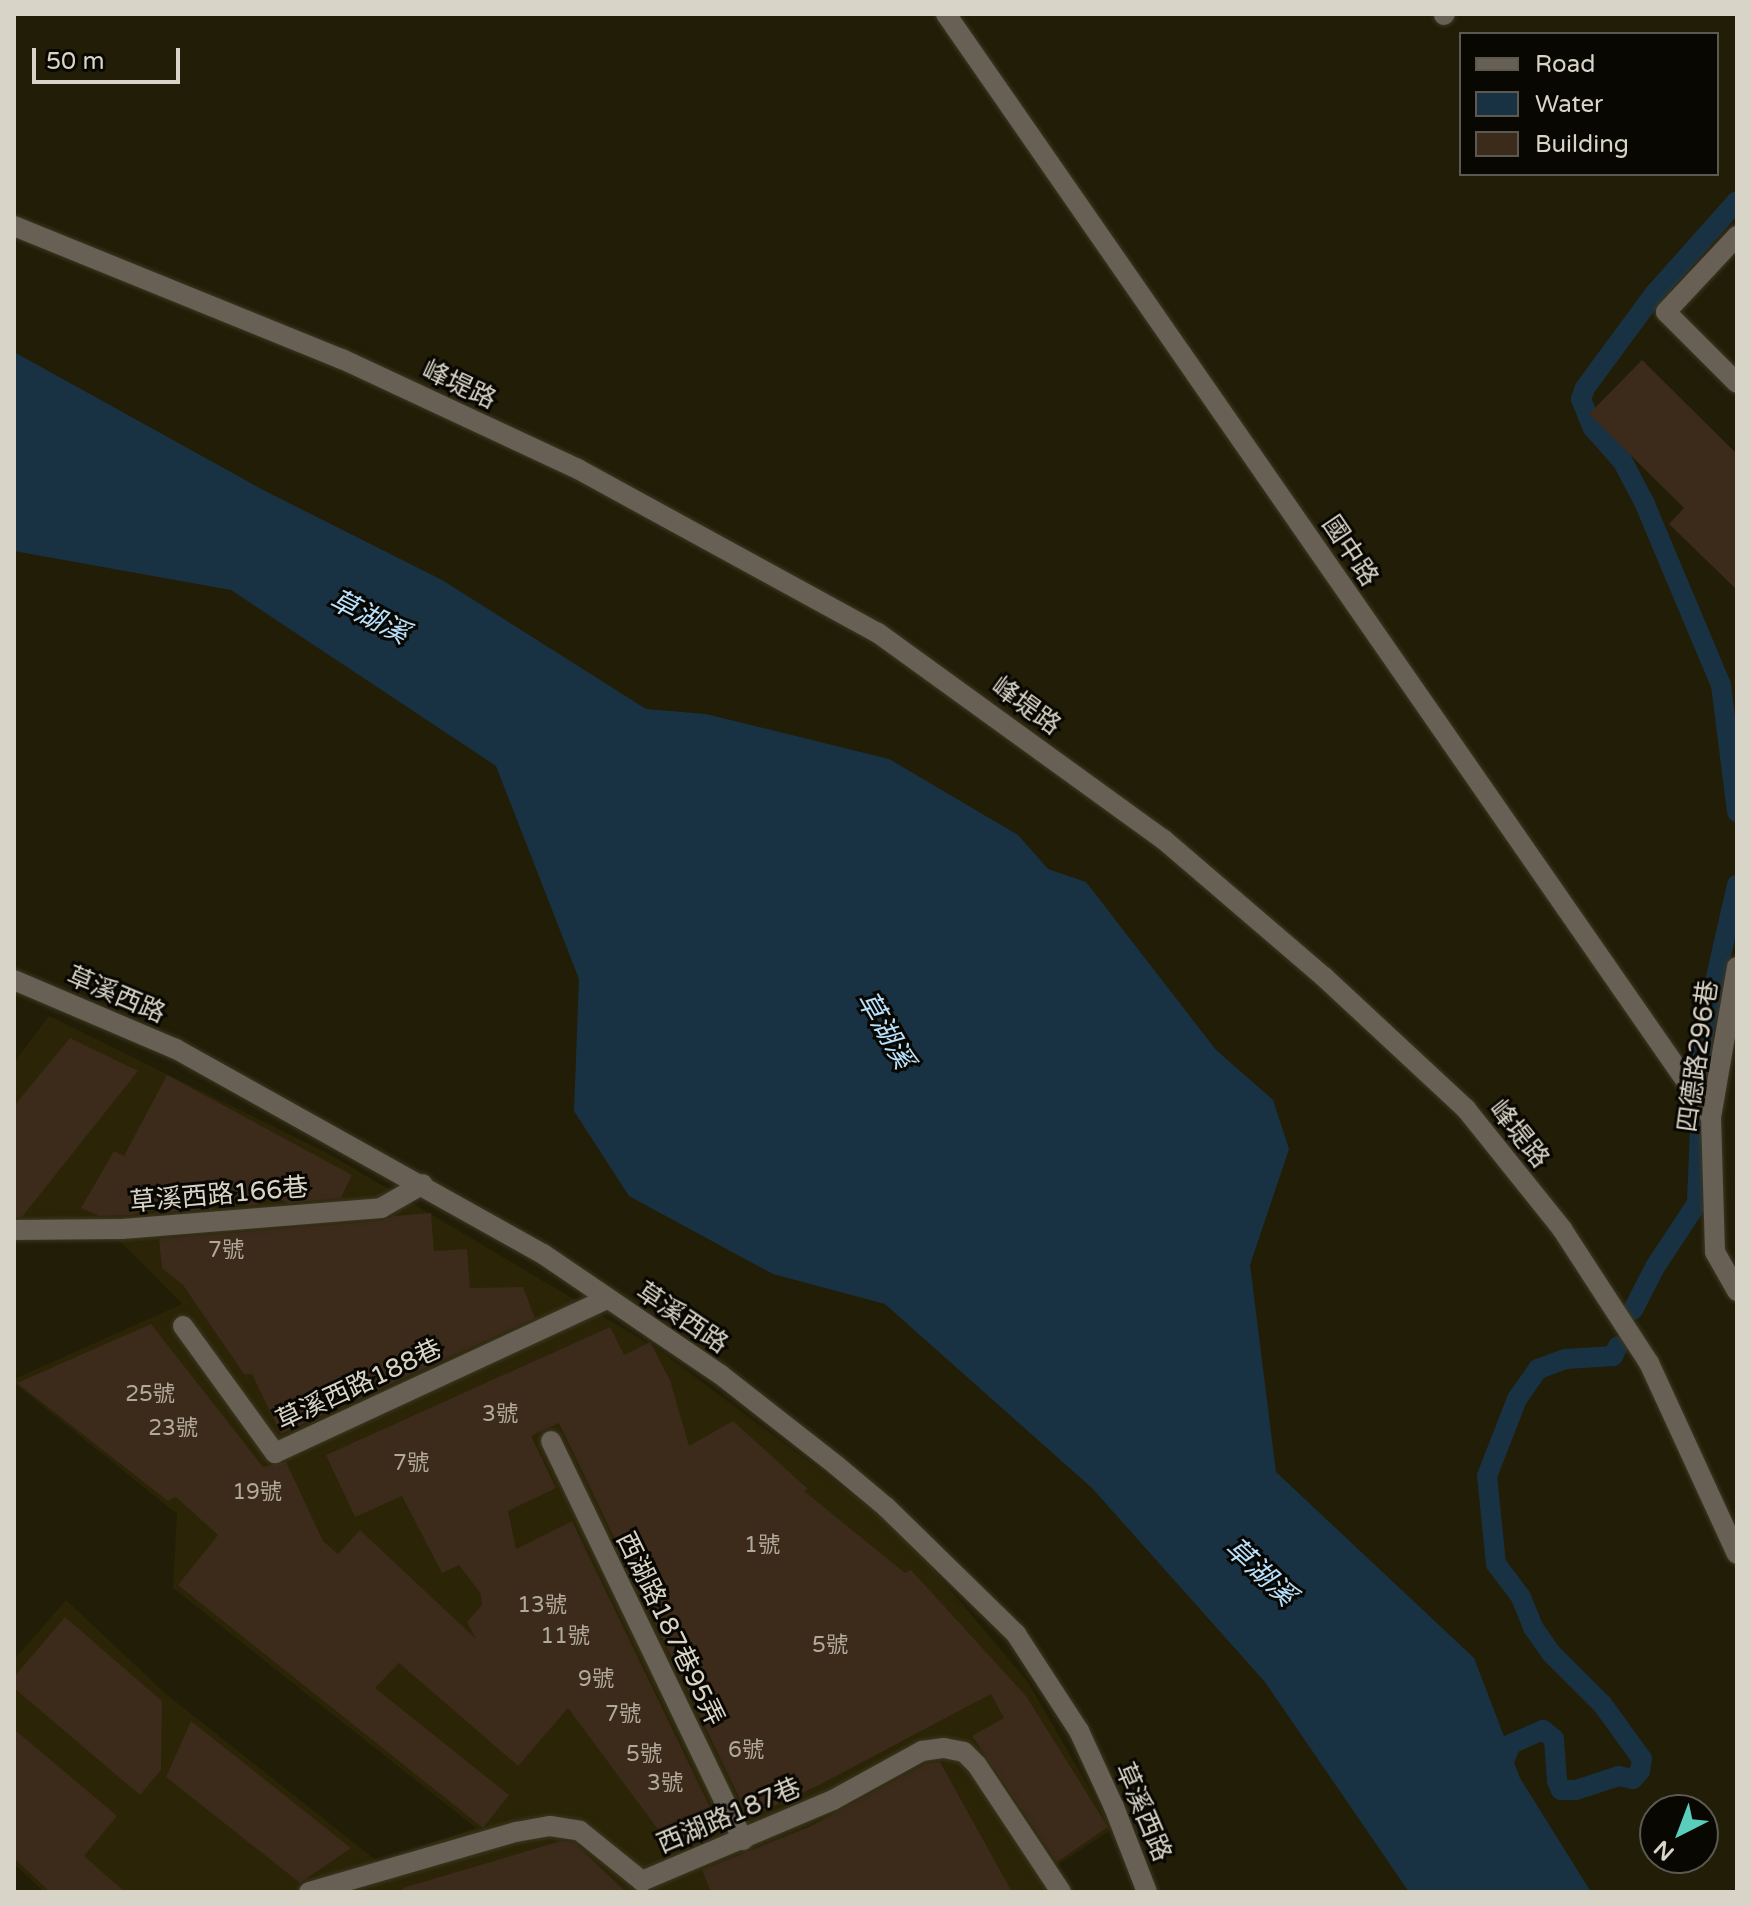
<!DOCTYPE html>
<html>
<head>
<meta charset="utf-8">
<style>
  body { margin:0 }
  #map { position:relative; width:1751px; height:1906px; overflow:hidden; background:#221d07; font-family:"Varela Round","Noto Sans TC",sans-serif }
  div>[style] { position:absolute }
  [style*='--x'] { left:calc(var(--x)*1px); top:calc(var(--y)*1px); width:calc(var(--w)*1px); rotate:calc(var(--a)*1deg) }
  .built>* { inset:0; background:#2b2406 }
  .water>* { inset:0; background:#193243 }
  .canal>* { height:20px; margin:-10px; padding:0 10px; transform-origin:10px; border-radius:10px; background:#193243 }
  .building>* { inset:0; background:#3c2a1b }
  .roads { filter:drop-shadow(0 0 2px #3b3722) drop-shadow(0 0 2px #3b3722) }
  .minor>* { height:20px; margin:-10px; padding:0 10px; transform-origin:10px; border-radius:10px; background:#685f55 }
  span { translate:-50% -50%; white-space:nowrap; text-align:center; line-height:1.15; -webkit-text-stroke:6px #090702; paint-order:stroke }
  .number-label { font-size:22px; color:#b1aa9c }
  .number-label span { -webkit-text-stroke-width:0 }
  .street-label { font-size:26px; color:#d8d4c7 }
  .water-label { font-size:28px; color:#b8e1fe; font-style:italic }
  .frame { position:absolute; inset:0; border:16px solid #d8d4c7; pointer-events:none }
  .legend { position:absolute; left:1459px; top:32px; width:260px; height:144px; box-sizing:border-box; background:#090702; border:2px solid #5c5951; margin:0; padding:10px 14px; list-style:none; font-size:24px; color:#d8d4c7 }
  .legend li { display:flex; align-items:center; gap:16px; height:40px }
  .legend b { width:40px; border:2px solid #5c5951 }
  .north { position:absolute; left:1639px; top:1794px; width:80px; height:80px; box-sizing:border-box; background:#090702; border:2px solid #5c5951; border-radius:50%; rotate:222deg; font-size:22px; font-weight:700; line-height:32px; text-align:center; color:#d8d4c7 }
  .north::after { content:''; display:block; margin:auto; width:28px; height:36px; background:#5acebd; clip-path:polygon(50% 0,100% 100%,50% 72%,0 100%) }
  .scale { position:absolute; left:32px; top:48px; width:148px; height:36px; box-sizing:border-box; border:4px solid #d8d4c7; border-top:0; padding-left:10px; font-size:24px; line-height:28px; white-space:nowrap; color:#d8d4c7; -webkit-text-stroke:6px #090702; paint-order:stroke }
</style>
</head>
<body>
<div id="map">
  <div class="built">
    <div style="clip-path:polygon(49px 1016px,331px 1155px,658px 1349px,900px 1530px,1028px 1682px,1113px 1829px,1040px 1876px,1050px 1892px,44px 1892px,14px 1864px,14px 1660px,66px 1600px,166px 1694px,377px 1861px,476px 1828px,173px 1588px,177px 1514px,14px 1383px,14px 1379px,182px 1304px,114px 1235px,14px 1240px,14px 1063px)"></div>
  </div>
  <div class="water">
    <div style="clip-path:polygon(14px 352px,265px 491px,442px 580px,646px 709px,706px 714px,889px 759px,1018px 835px,1048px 869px,1086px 882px,1216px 1050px,1273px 1100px,1289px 1149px,1250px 1265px,1276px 1472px,1474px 1658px,1520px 1778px,1591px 1892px,1409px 1892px,1265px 1682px,1092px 1488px,885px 1304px,773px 1274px,629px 1196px,574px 1111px,579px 979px,496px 766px,231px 590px,14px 551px)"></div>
  </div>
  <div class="canal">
    <div style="--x:1737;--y:201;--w:123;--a:131.7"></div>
    <div style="--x:1655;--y:293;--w:118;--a:126.4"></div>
    <div style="--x:1585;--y:388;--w:12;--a:110"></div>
    <div style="--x:1581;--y:399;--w:31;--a:68"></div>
    <div style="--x:1593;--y:428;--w:45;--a:48.6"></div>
    <div style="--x:1623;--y:462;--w:45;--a:62.3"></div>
    <div style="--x:1644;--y:502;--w:199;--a:67.2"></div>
    <div style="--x:1721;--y:685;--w:128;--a:82.8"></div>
    <div style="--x:1633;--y:1310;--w:48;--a:-62.9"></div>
    <div style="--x:1655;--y:1267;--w:77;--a:-56.7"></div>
    <div style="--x:1697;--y:1203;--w:173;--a:-87.7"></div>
    <div style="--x:1704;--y:1030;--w:149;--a:-77.2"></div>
    <div style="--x:1500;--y:1771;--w:29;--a:-68"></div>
    <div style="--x:1511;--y:1744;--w:35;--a:-24"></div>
    <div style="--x:1543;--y:1730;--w:14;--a:39"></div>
    <div style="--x:1554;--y:1739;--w:42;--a:85.9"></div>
    <div style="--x:1557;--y:1781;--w:10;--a:66"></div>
    <div style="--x:1561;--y:1790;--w:15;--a:0"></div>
    <div style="--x:1576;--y:1790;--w:45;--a:-18"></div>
    <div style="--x:1619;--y:1776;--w:14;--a:12"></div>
    <div style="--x:1633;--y:1779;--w:11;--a:-49"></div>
    <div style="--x:1640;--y:1771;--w:12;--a:-81"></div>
    <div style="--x:1642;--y:1759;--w:68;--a:-126"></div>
    <div style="--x:1602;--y:1704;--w:72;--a:-135"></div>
    <div style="--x:1551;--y:1653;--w:32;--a:-125"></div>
    <div style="--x:1533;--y:1627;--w:32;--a:-112"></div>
    <div style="--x:1521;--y:1597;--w:41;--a:-127.1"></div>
    <div style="--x:1496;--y:1564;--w:88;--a:-95.8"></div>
    <div style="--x:1487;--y:1476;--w:83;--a:-68.7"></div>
    <div style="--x:1517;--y:1399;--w:37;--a:-55"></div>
    <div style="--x:1538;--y:1369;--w:30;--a:-20"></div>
    <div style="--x:1566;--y:1359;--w:47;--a:-3.7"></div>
    <div style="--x:1613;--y:1356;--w:11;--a:-63"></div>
  </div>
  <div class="building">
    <div style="clip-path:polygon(1642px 360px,1737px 454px,1737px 590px,1669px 524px,1684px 508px,1589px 414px)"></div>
    <div style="clip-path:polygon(70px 1038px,138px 1071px,22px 1217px,14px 1217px,14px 1106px)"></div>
    <div style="clip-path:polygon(167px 1075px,352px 1175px,341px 1198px,288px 1203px,264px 1192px,257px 1205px,248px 1206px,222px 1191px,211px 1209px,156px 1213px,156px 1209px,131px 1215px,99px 1216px,81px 1208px,114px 1151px,124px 1156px)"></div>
    <div style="clip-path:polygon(431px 1213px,434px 1251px,467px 1249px,470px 1288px,523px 1287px,535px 1318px,281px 1434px,252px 1374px,244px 1374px,183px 1285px,162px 1268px,159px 1239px,382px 1221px,394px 1216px)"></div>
    <div style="clip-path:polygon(151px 1324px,263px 1467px,286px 1462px,323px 1541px,338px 1554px,360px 1530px,476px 1639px,467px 1622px,482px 1605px,481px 1594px,459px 1565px,442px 1573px,402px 1496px,355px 1517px,326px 1455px,610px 1327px,624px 1355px,650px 1342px,670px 1380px,689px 1446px,733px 1421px,808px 1489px,804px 1491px,905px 1573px,911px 1570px,1026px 1696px,1108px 1827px,1057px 1862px,972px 1736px,1004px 1718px,991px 1694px,819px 1785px,749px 1818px,559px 1423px,531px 1436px,556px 1488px,508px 1511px,516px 1549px,572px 1521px,720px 1828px,674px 1851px,568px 1708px,518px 1766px,399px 1663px,375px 1688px,509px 1795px,483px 1828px,178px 1585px,218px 1535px,176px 1497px,168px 1501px,17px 1383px)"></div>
    <div style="clip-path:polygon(65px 1617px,162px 1701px,161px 1770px,140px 1795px,14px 1688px,14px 1677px)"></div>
    <div style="clip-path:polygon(191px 1721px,351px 1848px,300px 1883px,166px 1777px)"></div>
    <div style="clip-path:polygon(14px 1729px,117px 1816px,84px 1856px,125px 1892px,50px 1892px,14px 1858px)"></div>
    <div style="clip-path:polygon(940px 1762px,1012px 1892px,711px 1892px,702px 1870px,811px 1826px,926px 1764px)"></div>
    <div style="clip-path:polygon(561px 1841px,575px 1843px,626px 1892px,404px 1892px,403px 1888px)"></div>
  </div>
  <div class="roads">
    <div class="minor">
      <div style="--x:946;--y:14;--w:1342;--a:55.26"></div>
      <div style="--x:1444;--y:15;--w:1;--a:-45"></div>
      <div style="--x:14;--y:226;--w:354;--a:22.1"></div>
      <div style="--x:342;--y:359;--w:260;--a:25"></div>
      <div style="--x:578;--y:469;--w:342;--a:28.7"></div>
      <div style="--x:878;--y:633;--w:352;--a:35.9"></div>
      <div style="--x:1163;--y:839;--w:212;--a:40.6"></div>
      <div style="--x:1324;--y:977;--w:194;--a:42.9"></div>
      <div style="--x:1466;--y:1109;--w:154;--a:51.3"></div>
      <div style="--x:1562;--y:1229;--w:160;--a:57"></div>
      <div style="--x:1649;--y:1363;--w:210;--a:65.3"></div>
      <div style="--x:1737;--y:236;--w:104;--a:133.1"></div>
      <div style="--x:1666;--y:312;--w:100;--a:45"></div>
      <div style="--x:1737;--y:967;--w:152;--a:99.8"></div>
      <div style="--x:1711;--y:1117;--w:135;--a:88.3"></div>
      <div style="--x:1715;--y:1252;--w:45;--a:60.6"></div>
      <div style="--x:14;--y:980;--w:176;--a:23.1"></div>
      <div style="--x:176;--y:1049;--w:420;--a:29.2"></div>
      <div style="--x:543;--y:1254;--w:215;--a:34.2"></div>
      <div style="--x:721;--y:1375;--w:147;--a:38.1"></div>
      <div style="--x:837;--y:1466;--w:64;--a:39.9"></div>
      <div style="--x:886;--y:1507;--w:182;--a:44.3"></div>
      <div style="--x:1016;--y:1634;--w:116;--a:57"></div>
      <div style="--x:1079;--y:1731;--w:84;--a:65.3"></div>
      <div style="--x:1114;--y:1807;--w:91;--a:68.8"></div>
      <div style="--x:14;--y:1230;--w:108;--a:-0.5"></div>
      <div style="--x:122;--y:1229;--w:260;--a:-4.6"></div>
      <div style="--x:381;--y:1208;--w:48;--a:-29.7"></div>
      <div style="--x:183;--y:1326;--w:157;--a:54.1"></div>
      <div style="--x:275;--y:1453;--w:366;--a:-24.9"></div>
      <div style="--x:551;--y:1441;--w:443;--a:64.3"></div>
      <div style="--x:642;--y:1881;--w:207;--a:-23"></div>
      <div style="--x:833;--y:1800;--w:102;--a:-28.8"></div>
      <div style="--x:922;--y:1751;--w:22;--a:-8"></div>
      <div style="--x:944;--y:1748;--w:20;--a:11"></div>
      <div style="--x:964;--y:1752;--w:18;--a:45"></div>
      <div style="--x:977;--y:1765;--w:152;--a:56.5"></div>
      <div style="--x:309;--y:1892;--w:216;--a:-16.2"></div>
      <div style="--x:516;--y:1832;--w:35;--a:-10"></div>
      <div style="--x:550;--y:1826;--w:30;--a:9"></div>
      <div style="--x:580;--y:1831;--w:80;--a:38.9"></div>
    </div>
  </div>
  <div class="number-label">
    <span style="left:226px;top:1251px">7號</span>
    <span style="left:150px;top:1395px">25號</span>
    <span style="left:500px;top:1415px">3號</span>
    <span style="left:173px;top:1429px">23號</span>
    <span style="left:411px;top:1464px">7號</span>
    <span style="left:257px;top:1493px">19號</span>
    <span style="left:762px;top:1546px">1號</span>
    <span style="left:542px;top:1606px">13號</span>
    <span style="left:565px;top:1637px">11號</span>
    <span style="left:830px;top:1646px">5號</span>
    <span style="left:596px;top:1680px">9號</span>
    <span style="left:623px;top:1715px">7號</span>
    <span style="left:746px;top:1751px">6號</span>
    <span style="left:644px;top:1755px">5號</span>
    <span style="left:665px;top:1784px">3號</span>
  </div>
  <div class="street-label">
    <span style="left:459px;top:385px;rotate:25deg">峰堤路</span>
    <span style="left:1350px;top:551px;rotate:56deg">國中路</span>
    <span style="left:1026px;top:706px;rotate:36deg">峰堤路</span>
    <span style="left:116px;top:995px;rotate:23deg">草溪西路</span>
    <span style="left:1698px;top:1056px;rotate:-82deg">四德路296巷</span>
    <span style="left:1519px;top:1134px;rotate:51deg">峰堤路</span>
    <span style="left:219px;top:1195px;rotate:-5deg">草溪西路166巷</span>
    <span style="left:682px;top:1318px;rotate:34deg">草溪西路</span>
    <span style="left:359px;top:1385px;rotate:-25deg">草溪西路188巷</span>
    <span style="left:670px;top:1629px;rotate:64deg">西湖路187巷95弄</span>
    <span style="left:1143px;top:1812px;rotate:67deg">草溪西路</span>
    <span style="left:729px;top:1816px;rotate:-23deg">西湖路187巷</span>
  </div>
  <div class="water-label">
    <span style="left:369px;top:617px;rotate:27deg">草湖溪</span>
    <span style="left:885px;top:1030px;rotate:60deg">草湖溪</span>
    <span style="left:1260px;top:1572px;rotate:43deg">草湖溪</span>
  </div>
  <div class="frame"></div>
  <ul class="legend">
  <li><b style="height:10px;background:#685f55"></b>Road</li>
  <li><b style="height:22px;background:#193243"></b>Water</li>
  <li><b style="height:22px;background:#3c2a1b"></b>Building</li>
  </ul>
  <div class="north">N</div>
  <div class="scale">50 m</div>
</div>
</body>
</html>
